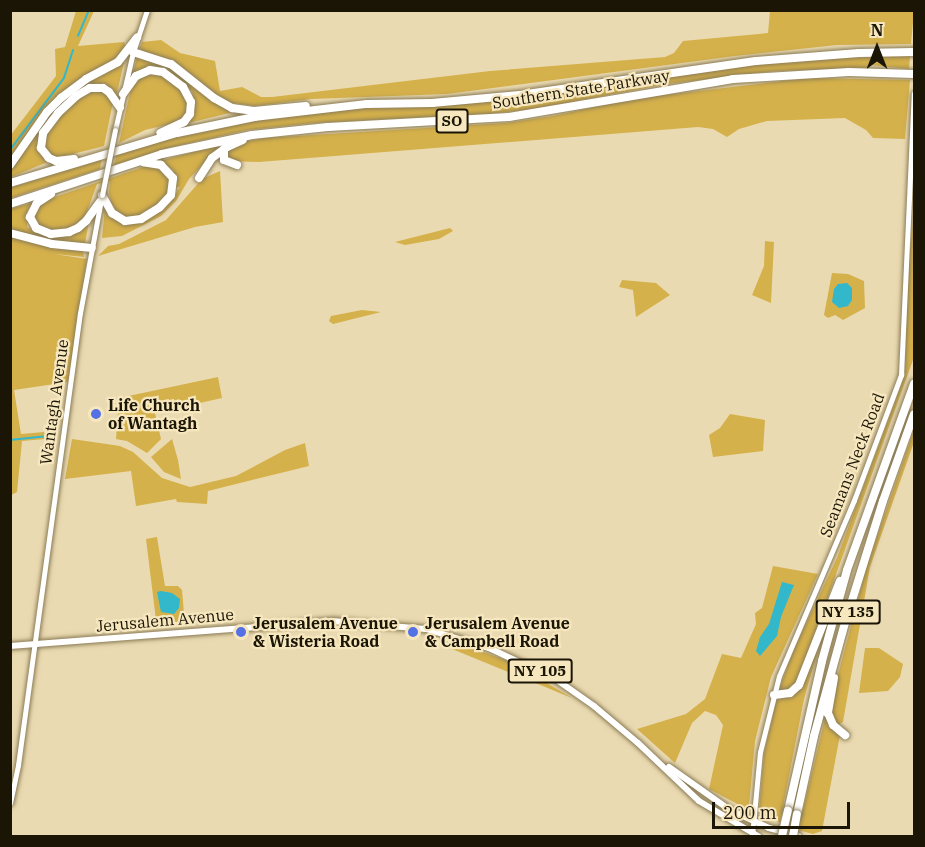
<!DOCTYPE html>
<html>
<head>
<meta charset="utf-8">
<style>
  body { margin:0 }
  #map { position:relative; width:925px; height:847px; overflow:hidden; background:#eadab1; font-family:"IBM Plex Serif",serif }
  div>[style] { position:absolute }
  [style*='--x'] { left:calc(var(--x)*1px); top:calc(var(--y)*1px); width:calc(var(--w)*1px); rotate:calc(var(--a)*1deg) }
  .green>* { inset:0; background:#d5b14b }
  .water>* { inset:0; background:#32b7cb }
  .stream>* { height:1.5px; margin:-0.75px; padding:0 0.75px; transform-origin:0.75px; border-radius:0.75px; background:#32b7cb }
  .roads { filter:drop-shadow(0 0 2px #8a7b55) drop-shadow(0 0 2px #8a7b55) }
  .secondary>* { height:5px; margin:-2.5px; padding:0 2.5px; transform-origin:2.5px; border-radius:2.5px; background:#fff }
  .primary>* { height:6px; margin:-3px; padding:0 3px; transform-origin:3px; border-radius:3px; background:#fff }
  .motorway>* { height:8px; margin:-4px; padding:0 4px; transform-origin:4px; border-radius:4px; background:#fff }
  .bridges { filter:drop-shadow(0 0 2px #8a7b55) drop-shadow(0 0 2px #8a7b55) }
  .secondary-bridge>* { height:5px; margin:-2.5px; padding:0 2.5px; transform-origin:2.5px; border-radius:2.5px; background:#fff }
  .motorway-bridge>* { height:8px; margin:-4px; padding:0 4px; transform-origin:4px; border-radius:4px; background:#fff }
  .dots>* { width:16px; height:16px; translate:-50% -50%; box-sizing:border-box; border:3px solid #f7e7be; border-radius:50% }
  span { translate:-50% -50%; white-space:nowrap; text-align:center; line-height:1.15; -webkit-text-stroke:4.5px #f7e7be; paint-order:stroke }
  .shield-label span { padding:2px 4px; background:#f7e7be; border:2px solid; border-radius:4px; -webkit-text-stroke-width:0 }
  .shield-label { font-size:15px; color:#1b1506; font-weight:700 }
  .street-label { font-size:16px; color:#1b1506 }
  .poi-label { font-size:16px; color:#1b1506; font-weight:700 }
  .left { translate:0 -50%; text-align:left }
  .frame { position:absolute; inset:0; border:12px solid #1b1506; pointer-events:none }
  .north { position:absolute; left:847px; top:18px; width:60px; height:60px; -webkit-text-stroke:4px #f7e7be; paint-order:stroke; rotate:0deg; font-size:16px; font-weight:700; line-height:24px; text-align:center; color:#1b1506 }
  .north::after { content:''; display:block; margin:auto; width:21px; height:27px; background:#1b1506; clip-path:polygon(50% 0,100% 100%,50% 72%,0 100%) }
  .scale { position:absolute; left:712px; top:802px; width:138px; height:27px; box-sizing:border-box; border:3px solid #1b1506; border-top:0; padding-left:8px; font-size:18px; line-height:21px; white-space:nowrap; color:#1b1506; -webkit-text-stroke:4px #f7e7be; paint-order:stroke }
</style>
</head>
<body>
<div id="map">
  <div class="green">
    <div style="clip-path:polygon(76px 11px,94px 11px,78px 46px,124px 42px,126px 48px,116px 59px,78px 81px,11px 160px,10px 136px,56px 76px,55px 49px,65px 47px)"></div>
    <div style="clip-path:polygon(770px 11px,914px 11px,911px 44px,837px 45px,735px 56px,447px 94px,311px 99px,255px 106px,225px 102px,170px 60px,142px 51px,140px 48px,142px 42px,161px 40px,180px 53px,215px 61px,220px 91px,242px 87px,261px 97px,272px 97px,490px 71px,665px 57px,674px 53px,683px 41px,768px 33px)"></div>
    <div style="clip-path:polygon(910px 56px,909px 69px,870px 65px,870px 68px,775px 71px,666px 84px,539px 108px,490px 114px,313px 123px,247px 130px,168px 148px,114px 166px,117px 153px,163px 138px,244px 120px,348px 109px,487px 102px,730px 67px,808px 59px)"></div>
    <div style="clip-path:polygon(137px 57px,173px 68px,234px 112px,188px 123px,195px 106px,192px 91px,166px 70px,150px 67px,133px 74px)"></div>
    <div style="clip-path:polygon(124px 62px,117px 93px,115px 94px,98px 83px,84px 86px,61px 104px,48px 119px,39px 138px,39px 147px,50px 161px,11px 177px,10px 168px,60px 101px,82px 84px)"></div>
    <div style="clip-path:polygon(157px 72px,184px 92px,188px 109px,184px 117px,174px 123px,145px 130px,119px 143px,132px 83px,136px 78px)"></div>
    <div style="clip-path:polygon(807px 78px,910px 80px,905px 139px,873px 138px,866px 130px,845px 118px,767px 121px,739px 129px,727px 137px,713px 129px,698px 127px,259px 162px,229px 161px,224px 151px,243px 142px,264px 138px,506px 123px,553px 116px,632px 99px)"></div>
    <div style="clip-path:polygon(90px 89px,102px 89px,113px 102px,104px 146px,57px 158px,49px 154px,43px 147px,46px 131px,58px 115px)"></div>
    <div style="clip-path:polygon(228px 143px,215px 151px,189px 179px,176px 201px,161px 216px,122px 236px,102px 238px,105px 208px,114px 219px,122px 222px,123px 226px,139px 223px,157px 213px,172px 200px,180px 187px,176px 187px,173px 170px,160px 161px)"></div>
    <div style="clip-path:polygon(102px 157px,100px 169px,11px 198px,10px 188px)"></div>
    <div style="clip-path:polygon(149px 165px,164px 169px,170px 178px,168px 197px,138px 218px,130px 219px,113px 210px,109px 193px,110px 181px,97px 184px,85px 217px,71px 228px,57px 231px,44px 230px,36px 223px,33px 214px,43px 201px)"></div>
    <div style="clip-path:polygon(220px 171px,223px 222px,195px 227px,98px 256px,108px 246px,119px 244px,166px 220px,202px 179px)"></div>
    <div style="clip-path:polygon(32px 203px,27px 212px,27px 227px,40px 235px,57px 237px,76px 234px,89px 221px,85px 244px,49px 240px,11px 230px,10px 209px)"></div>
    <div style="clip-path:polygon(914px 210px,914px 357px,797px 683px,787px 691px,782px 691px,780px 687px,794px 649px,837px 558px,905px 375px,908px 272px)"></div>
    <div style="clip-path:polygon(450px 228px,453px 231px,439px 239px,405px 245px,395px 242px)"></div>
    <div style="clip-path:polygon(11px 235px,83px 251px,84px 257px,54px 254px,87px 259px,68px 382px,14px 390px,21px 434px,44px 432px,45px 439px,22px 441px,17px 492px,11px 495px)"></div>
    <div style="clip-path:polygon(765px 241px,774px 242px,771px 303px,752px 295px,764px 266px)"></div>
    <div style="clip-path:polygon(832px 273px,848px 274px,864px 281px,865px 308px,843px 320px,835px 315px,828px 318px,824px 315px)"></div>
    <div style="clip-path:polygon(622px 280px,656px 283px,670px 295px,636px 317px,633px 290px,619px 287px)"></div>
    <div style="clip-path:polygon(362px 310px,381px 312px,333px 324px,329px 321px,331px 316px)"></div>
    <div style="clip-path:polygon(218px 377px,222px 398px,155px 413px,161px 439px,147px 453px,127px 441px,116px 439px,119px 398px)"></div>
    <div style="clip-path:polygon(730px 414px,765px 420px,763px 451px,713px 457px,709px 435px,720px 428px)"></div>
    <div style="clip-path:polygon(914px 430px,914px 442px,870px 567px,843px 722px,838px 725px,832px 718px,831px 701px,867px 566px)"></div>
    <div style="clip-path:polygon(72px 439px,120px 446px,133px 452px,162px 478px,190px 487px,236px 476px,285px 450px,305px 443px,309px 466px,208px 491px,207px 504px,177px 502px,176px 499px,136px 506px,131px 471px,65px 479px)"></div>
    <div style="clip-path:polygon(172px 439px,178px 460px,181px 479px,164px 472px,151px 457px)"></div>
    <div style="clip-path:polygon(157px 537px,165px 586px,178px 586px,182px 590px,185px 625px,157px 628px,146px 539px)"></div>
    <div style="clip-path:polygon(773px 566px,818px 574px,771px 677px,755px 741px,749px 805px,745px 808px,709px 789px,723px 725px,716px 715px,705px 711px,692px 723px,675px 763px,637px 729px,686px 714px,705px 699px,722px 654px,741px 658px,756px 624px,755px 613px,762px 608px)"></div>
    <div style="clip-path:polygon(459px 643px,513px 663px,572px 698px,452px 649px,452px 645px)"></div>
    <div style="clip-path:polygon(819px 646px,804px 699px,780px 822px,764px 818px,759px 812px,764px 754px,776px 701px,797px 692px)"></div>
    <div style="clip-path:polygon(865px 648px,879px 648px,903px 664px,900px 677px,888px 691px,859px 693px)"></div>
    <div style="clip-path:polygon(826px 715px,840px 735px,822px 831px,813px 834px,798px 830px)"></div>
  </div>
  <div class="water">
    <div style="clip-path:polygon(847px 283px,852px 288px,852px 300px,848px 306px,839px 308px,832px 302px,834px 289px,838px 284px)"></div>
    <div style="clip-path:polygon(782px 582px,794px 585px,781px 617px,777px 636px,760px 656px,756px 651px,760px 637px,769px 624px)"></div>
    <div style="clip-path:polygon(161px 591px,172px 593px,180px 599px,179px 608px,174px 614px,161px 612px,157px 592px)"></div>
  </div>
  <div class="stream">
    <div style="--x:78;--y:36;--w:28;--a:-67"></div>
    <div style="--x:10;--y:150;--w:90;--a:-53.1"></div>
    <div style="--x:64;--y:78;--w:29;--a:-72"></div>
    <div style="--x:10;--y:440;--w:38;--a:-6"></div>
  </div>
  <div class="roads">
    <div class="secondary">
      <div style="--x:115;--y:130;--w:80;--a:-77"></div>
      <div style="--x:133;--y:52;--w:44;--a:-71.6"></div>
      <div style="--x:10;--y:803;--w:39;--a:-78"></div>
      <div style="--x:18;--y:765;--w:456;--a:-82.2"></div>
      <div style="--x:80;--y:313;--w:110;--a:-79.5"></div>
      <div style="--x:752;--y:836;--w:84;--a:-84.6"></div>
      <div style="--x:760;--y:752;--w:78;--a:-76"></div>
      <div style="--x:779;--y:676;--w:191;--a:-66.9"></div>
      <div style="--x:854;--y:500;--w:134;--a:-69.4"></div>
      <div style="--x:901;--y:375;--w:282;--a:-87.4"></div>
    </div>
    <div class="primary">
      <div style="--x:10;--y:646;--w:323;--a:-4.4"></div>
      <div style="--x:332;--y:621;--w:94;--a:4.9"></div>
      <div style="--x:426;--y:629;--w:66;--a:16.8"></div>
      <div style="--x:489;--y:648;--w:75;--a:25.2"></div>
      <div style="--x:557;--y:680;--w:45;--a:35.1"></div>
      <div style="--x:594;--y:706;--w:57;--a:40.1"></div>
      <div style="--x:638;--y:743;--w:84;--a:43.6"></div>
      <div style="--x:699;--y:801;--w:69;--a:30.7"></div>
      <div style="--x:669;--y:767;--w:75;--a:35.2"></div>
      <div style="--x:730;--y:810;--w:43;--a:24.8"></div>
      <div style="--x:769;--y:828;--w:30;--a:15"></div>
    </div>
    <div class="motorway">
      <div style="--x:133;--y:52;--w:40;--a:18"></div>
      <div style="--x:171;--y:64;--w:55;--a:38.3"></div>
      <div style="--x:214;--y:98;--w:21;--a:29"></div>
      <div style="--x:232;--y:108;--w:22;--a:8"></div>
      <div style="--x:254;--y:111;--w:52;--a:-5.5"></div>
      <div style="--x:123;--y:94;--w:22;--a:-54"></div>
      <div style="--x:136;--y:76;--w:15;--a:-23"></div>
      <div style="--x:150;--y:70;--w:13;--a:9"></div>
      <div style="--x:163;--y:72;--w:25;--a:37"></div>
      <div style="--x:183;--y:87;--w:17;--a:62"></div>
      <div style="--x:191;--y:102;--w:12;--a:95"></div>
      <div style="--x:190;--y:114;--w:10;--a:127"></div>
      <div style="--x:184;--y:122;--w:26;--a:155"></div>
      <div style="--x:224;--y:149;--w:11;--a:90"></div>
      <div style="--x:224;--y:160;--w:14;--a:21"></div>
      <div style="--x:74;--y:159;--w:18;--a:174"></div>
      <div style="--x:56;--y:161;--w:8;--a:-157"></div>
      <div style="--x:49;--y:158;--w:13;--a:-129"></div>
      <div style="--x:41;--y:148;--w:15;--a:-82"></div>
      <div style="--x:43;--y:133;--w:25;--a:-53"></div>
      <div style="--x:58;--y:113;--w:25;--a:-43"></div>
      <div style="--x:76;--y:96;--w:16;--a:-30"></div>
      <div style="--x:90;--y:88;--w:13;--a:0"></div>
      <div style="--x:103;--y:88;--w:7;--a:34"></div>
      <div style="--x:109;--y:92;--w:19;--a:55"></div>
      <div style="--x:10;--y:165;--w:65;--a:-55.1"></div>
      <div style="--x:47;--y:112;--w:20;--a:-45"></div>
      <div style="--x:61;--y:98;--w:31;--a:-37"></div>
      <div style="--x:86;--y:79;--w:36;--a:-28"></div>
      <div style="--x:118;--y:62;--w:31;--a:-52"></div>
      <div style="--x:199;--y:178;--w:24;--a:-57"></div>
      <div style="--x:212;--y:158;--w:19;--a:-36"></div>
      <div style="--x:227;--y:147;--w:17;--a:-24"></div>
      <div style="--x:10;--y:183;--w:174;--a:-16.7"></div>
      <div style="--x:177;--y:133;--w:79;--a:-11.7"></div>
      <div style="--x:254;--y:117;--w:114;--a:-6.6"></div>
      <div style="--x:367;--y:104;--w:65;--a:-0.9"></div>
      <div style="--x:432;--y:103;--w:88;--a:-5.2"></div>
      <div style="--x:520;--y:95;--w:238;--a:-8.2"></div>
      <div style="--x:756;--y:61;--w:103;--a:-4.4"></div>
      <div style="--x:859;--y:53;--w:55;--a:-1"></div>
      <div style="--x:51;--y:194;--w:17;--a:147"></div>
      <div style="--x:37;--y:203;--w:16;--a:117"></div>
      <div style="--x:30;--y:217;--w:13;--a:61"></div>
      <div style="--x:36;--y:228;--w:16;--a:22"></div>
      <div style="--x:51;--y:234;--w:18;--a:-6"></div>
      <div style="--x:69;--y:232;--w:10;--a:-24"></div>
      <div style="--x:78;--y:228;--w:11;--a:-41"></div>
      <div style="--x:86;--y:221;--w:24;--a:-54"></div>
      <div style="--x:102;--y:195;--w:21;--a:61"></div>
      <div style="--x:112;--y:213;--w:15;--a:32"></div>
      <div style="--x:125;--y:221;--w:16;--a:-7"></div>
      <div style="--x:141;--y:219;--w:22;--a:-32"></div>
      <div style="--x:160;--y:207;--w:16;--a:-47"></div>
      <div style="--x:171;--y:195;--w:17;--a:-83"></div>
      <div style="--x:173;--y:178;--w:18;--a:-133"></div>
      <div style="--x:161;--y:165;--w:18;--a:-171"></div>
      <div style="--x:10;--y:204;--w:160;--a:-18.2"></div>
      <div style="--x:162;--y:154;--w:92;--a:-11.9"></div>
      <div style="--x:252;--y:135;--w:76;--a:-6"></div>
      <div style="--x:328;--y:127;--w:181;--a:-3.2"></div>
      <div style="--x:509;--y:117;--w:227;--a:-9.6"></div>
      <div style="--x:733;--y:79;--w:116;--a:-3.5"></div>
      <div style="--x:849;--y:72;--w:65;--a:1.8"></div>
      <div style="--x:10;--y:233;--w:43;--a:14.7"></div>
      <div style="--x:52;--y:244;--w:40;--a:5.7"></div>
      <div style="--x:834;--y:678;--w:36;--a:100"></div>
      <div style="--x:828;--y:713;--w:13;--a:67"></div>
      <div style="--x:833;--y:725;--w:16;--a:40"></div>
      <div style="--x:774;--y:695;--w:16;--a:-7"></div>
      <div style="--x:790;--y:693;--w:12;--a:-42"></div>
      <div style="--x:799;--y:685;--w:112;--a:-68.5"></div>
      <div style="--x:788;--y:811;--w:154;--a:-77.2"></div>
      <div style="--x:822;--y:661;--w:94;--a:-74.6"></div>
      <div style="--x:847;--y:570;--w:198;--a:-70.2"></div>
      <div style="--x:797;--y:814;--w:80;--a:-77.7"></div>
      <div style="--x:814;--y:736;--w:117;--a:-74.7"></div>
      <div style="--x:845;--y:623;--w:128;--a:-72.7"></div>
      <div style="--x:883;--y:501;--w:92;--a:-70.4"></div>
    </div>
  </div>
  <div class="bridges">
    <div class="secondary-bridge">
      <div style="--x:102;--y:195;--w:66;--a:-78.7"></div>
    </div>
    <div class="motorway-bridge">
      <div style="--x:782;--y:836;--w:26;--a:-77"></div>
      <div style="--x:793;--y:836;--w:22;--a:-80"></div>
    </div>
  </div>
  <div class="dots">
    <div style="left:96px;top:414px;background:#5471e6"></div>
    <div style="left:241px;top:632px;background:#5471e6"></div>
    <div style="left:413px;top:632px;background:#5471e6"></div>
  </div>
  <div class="shield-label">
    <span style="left:452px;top:121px">SO</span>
    <span style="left:848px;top:612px">NY 135</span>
    <span style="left:540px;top:671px">NY 105</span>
  </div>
  <div class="street-label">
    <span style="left:581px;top:89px;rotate:-9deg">Southern State Parkway</span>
    <span style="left:54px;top:402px;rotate:-82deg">Wantagh Avenue</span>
    <span style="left:852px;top:465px;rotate:-69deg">Seamans Neck Road</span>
    <span style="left:165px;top:620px;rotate:-5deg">Jerusalem Avenue</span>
  </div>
  <div class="poi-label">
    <span class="left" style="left:108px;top:414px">Life Church<br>of Wantagh</span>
    <span class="left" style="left:253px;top:632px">Jerusalem Avenue<br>&amp; Wisteria Road</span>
    <span class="left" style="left:425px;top:632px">Jerusalem Avenue<br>&amp; Campbell Road</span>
  </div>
  <div class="frame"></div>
  <div class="north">N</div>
  <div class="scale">200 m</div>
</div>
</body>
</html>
